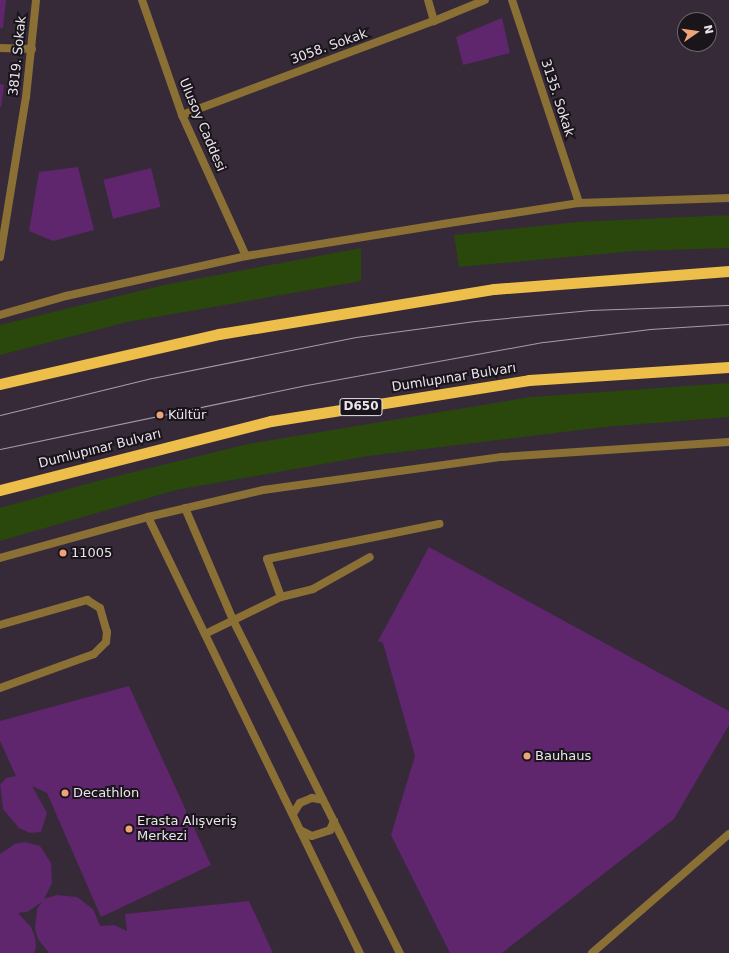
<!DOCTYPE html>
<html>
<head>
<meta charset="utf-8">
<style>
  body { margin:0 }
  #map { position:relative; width:729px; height:953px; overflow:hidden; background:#362a39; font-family:"DejaVu Sans",sans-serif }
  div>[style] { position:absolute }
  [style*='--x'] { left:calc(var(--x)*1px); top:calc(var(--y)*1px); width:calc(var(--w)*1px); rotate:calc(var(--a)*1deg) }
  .green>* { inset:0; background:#2a470c }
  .building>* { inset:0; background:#5f256d; transform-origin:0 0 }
  .service>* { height:8px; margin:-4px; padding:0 4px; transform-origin:4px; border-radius:4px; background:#8a7034 }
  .minor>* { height:8px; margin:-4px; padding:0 4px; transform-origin:4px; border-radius:4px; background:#8a7034 }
  .tertiary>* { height:8px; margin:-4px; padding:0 4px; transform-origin:4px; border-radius:4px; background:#8a7034 }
  .trunk>* { height:11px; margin:-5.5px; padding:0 5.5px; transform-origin:5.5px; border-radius:5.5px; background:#eebe4b }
  .tram>* { height:1px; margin:-0.5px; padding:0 0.5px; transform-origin:0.5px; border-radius:0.5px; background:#a69da9 }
  .dots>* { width:11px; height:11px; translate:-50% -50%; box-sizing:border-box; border:2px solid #1a151b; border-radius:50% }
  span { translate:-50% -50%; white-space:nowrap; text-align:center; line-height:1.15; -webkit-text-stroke:4px #1a151b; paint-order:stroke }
  .shield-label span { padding:1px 3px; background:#1a151b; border:1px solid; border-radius:3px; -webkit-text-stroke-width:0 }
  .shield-label { font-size:12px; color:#ebe3ed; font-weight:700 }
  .street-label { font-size:13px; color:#ebe3ed }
  .poi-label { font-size:13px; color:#ebe3ed }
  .left { translate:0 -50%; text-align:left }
  .north { position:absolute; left:677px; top:12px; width:40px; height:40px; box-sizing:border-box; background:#1a151b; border:1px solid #6e676f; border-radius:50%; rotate:77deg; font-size:11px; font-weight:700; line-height:16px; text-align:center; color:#ebe3ed }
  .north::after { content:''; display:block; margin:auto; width:14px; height:18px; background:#f0a278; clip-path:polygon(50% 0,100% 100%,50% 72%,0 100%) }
</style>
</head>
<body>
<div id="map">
  <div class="green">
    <div style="clip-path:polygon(729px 215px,729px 248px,634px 251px,459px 267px,454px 235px,577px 222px)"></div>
    <div style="clip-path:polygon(361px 248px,361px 281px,127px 322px,0 355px,0 325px,164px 285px)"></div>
    <div style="clip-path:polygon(729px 383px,729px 417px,604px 427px,368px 456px,176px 490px,0 541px,0 508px,101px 480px,248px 444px,531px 397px)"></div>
  </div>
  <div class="building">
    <div style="clip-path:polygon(0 0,6px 0,3px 28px,0 28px)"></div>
    <div style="clip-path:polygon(502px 18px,510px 53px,463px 65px,456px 37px)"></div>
    <div style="clip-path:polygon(0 84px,4px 85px,1px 107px,0 107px)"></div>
    <div style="clip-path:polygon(78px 167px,94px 230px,53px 241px,29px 231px,39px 172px)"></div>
    <div style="left:151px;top:168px;width:40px;height:49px;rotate:76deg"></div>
    <div style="clip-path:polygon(429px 547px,729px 711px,729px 725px,674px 819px,502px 953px,450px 953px,391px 835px,415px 756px,383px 643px,378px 641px)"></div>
    <div style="clip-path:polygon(129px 686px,211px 865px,101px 917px,47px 793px,32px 786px,47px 813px,41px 832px,30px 833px,19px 828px,3px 809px,0 782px,1px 784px,6px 778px,16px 776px,0 741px,0 721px)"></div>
    <div style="clip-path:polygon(25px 842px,40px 846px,51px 863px,52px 883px,44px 899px,57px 895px,77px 897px,93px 909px,100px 926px,114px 925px,127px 931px,125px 914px,249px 901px,273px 953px,49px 953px,38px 939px,35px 929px,37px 909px,42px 902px,27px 912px,18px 913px,31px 927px,35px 937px,36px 947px,34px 953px,0 953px,0 854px,15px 844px)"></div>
  </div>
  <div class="service">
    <div style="--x:185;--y:508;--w:122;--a:66.8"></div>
    <div style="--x:233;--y:620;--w:373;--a:63.4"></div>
    <div style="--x:148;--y:517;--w:485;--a:64.1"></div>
    <div style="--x:281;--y:597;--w:33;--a:-14"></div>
    <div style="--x:313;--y:589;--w:65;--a:-29.3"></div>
    <div style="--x:0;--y:625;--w:91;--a:-16"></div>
    <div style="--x:87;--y:600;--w:15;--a:32"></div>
    <div style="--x:100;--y:608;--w:25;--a:74"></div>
    <div style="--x:107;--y:632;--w:10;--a:96"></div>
    <div style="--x:106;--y:642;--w:17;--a:135"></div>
    <div style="--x:94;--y:654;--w:100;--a:160.1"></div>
    <div style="--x:205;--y:634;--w:85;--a:-26"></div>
    <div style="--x:281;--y:597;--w:40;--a:-110.2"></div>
    <div style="--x:267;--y:559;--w:176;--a:-11.5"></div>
    <div style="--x:293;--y:814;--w:13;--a:-58"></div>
    <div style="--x:300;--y:803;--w:13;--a:-23"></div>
    <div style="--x:312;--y:798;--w:11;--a:10"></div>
    <div style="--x:300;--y:830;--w:13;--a:27"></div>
    <div style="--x:312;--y:836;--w:19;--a:-18"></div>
    <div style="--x:330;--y:830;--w:10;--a:-66"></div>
  </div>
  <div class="minor">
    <div style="--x:428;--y:0;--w:22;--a:74"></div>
    <div style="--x:512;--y:0;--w:214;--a:71.7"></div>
    <div style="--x:0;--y:48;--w:32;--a:2"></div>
    <div style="--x:182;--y:115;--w:269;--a:-20.5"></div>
    <div style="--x:434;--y:21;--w:55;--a:-22.4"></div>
    <div style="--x:0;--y:257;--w:162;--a:-80.8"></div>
    <div style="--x:26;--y:97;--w:98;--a:-84.1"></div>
    <div style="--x:592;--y:953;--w:181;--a:-41"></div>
  </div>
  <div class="tertiary">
    <div style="--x:142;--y:0;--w:122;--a:70.8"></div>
    <div style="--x:182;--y:115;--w:155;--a:65.6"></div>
    <div style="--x:0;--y:315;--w:69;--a:-16.1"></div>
    <div style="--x:66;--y:296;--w:184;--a:-12.5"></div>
    <div style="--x:246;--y:256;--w:200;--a:-9.2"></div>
    <div style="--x:443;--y:224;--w:138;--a:-8.8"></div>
    <div style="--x:579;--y:203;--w:150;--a:-1.9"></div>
    <div style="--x:0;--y:558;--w:154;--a:-15.5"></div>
    <div style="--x:148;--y:517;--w:118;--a:-13.2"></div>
    <div style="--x:263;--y:490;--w:241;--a:-7.9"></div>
    <div style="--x:502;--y:457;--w:227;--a:-3.8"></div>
  </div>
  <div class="trunk">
    <div style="--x:0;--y:384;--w:225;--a:-12.9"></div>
    <div style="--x:219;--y:334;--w:279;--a:-9.3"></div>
    <div style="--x:494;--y:289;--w:236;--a:-4.4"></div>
    <div style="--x:0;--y:490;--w:280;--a:-14.3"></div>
    <div style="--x:271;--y:421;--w:261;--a:-9"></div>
    <div style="--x:529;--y:380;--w:200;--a:-3.7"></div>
  </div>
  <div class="tram">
    <div style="--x:0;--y:415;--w:156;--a:-13.7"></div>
    <div style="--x:152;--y:378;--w:208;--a:-11.4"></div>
    <div style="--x:356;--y:337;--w:120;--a:-7.7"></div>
    <div style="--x:475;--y:321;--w:116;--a:-5.5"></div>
    <div style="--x:590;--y:310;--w:139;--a:-2.1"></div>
    <div style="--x:0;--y:449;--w:308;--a:-11.8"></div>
    <div style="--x:301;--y:386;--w:247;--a:-10.3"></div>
    <div style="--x:544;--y:342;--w:107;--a:-7"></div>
    <div style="--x:650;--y:329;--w:79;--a:-3.6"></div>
  </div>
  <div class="dots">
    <div style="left:160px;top:415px;background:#f0a278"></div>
    <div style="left:63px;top:553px;background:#f0a278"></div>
    <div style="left:527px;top:756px;background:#f0a278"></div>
    <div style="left:65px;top:793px;background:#f0a278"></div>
    <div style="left:129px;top:829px;background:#f0a278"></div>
  </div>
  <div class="shield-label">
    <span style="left:361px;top:407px">D650</span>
  </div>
  <div class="street-label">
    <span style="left:329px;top:47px;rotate:-20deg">3058. Sokak</span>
    <span style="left:18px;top:56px;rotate:-84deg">3819. Sokak</span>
    <span style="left:557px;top:98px;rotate:72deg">3135. Sokak</span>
    <span style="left:202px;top:125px;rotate:67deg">Ulusoy Caddesi</span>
    <span style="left:454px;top:378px;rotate:-9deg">Dumlupınar Bulvarı</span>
    <span style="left:100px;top:449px;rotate:-14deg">Dumlupınar Bulvarı</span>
  </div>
  <div class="poi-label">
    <span class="left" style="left:168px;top:415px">Kültür</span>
    <span class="left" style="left:71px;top:553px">11005</span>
    <span class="left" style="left:535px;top:756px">Bauhaus</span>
    <span class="left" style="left:73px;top:793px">Decathlon</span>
    <span class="left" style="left:137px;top:829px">Erasta Alışveriş<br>Merkezi</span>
  </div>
  <div class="north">N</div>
</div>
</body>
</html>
